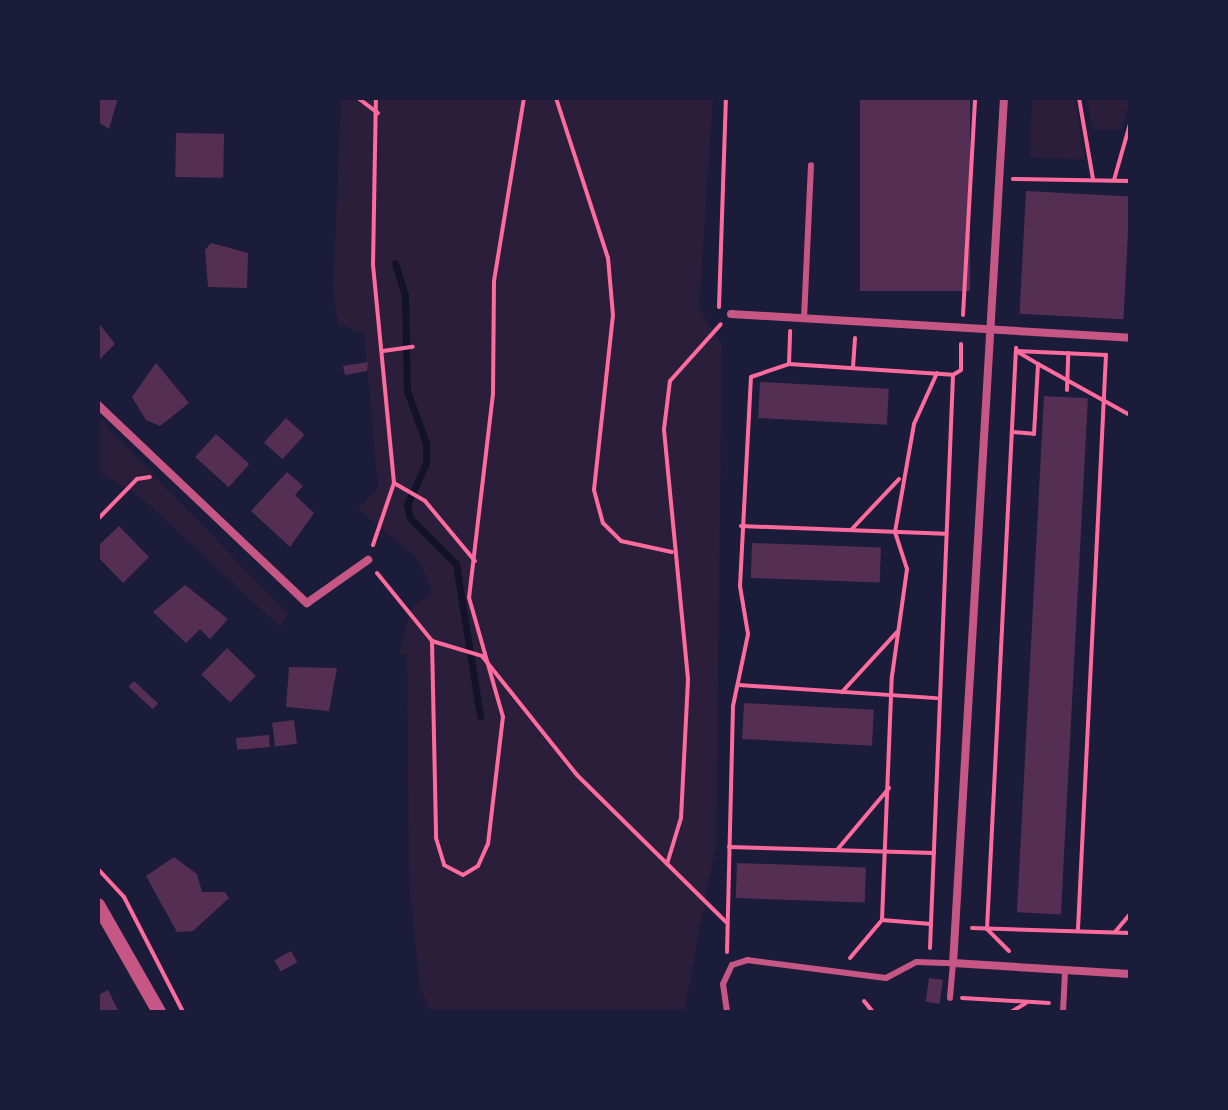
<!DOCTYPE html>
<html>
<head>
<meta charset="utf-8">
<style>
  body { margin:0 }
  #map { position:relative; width:1228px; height:1110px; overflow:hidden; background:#1b1b3a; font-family:Raleway,sans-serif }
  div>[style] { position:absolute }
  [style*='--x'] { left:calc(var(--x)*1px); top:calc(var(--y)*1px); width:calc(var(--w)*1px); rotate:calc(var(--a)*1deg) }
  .green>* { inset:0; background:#2a1e3b }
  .stream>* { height:7px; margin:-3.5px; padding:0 3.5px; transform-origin:3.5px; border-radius:3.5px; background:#12122b }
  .building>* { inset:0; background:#542f53; transform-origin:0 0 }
  .path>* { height:4px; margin:-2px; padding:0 2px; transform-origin:2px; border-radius:2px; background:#ff6b9d }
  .service>* { height:6px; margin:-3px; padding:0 3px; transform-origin:3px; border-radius:3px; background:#c65784 }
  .minor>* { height:8px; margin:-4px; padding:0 4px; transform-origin:4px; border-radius:4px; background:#c65784 }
  .tertiary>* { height:14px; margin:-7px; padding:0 7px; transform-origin:7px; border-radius:7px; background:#c65784 }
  span { translate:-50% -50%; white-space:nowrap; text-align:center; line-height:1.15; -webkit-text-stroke:6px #1b1b3a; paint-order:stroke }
  .frame { position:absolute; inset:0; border:100px solid #1b1b3a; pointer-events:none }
</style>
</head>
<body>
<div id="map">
  <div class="green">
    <div style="clip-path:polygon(334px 98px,713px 98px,699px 309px,722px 344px,716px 844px,684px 1012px,430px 1012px,420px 987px,409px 882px,407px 655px,399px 654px,411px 608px,432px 592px,418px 559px,358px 509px,378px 487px,364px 334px,338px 324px,333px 292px,341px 101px)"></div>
    <div style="clip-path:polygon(1032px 98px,1075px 98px,1085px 160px,1030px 157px)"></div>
    <div style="clip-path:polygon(1087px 98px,1130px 98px,1122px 130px,1092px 129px)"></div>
    <div style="clip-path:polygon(98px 417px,288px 614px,280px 627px,135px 492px,98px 472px)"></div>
  </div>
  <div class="stream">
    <div style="--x:395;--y:263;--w:34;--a:73"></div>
    <div style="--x:405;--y:296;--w:95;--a:88.8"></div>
    <div style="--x:407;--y:391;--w:55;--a:69.9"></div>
    <div style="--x:426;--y:443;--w:20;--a:90"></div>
    <div style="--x:426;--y:463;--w:46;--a:114.3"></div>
    <div style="--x:407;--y:505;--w:13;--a:77"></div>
    <div style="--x:410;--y:518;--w:65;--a:45"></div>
    <div style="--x:456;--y:564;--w:154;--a:81"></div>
  </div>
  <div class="building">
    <div style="clip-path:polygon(98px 98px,118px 98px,109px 129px,98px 122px)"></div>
    <div style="left:860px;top:98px;width:110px;height:193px"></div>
    <div style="left:176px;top:133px;width:48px;height:44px;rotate:1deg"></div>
    <div style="left:1026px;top:191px;width:104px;height:123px;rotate:3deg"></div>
    <div style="clip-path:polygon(211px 243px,248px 253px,247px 288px,208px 287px,205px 250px)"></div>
    <div style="clip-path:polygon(98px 322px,115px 344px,98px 361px)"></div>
    <div style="clip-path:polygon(368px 362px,367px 371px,345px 375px,343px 366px)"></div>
    <div style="clip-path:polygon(156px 363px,189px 403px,160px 426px,146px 420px,132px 397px)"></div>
    <div style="left:760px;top:382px;width:129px;height:36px;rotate:3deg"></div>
    <div style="left:1044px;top:396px;width:44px;height:517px;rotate:3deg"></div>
    <div style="left:286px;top:418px;width:25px;height:33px;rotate:42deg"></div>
    <div style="left:216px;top:434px;width:45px;height:31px;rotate:42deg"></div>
    <div style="clip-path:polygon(287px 472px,303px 486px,295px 495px,314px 513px,290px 547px,251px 511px)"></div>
    <div style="clip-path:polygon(119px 526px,149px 557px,123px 583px,98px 557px,98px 546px)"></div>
    <div style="left:752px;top:543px;width:129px;height:35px;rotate:2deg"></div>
    <div style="clip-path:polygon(185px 585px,228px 619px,210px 639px,200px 629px,186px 643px,153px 612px)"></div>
    <div style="left:227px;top:648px;width:40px;height:37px;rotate:44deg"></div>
    <div style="clip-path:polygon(289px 667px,337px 668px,329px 711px,286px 707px)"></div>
    <div style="left:134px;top:681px;width:33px;height:8px;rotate:43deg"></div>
    <div style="left:744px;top:703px;width:130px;height:36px;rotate:3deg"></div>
    <div style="left:294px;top:720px;width:24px;height:22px;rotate:83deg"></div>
    <div style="left:269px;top:735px;width:12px;height:33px;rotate:85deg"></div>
    <div style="clip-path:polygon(174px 857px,197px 874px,202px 892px,225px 892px,229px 898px,193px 931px,177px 932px,146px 876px)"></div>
    <div style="left:737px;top:863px;width:129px;height:35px;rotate:2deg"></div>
    <div style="left:291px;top:951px;width:13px;height:19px;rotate:61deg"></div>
    <div style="left:929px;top:978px;width:14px;height:24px;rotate:8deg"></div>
    <div style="clip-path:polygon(108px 990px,119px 1012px,98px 1012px,98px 995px)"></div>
  </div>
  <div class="path">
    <div style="--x:358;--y:98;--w:25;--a:37"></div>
    <div style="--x:556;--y:98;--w:168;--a:72"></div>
    <div style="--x:608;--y:258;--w:57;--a:85"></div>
    <div style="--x:613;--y:315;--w:176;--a:96.2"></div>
    <div style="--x:594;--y:490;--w:34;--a:75"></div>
    <div style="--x:603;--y:523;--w:25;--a:45"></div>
    <div style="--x:621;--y:541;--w:52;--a:12.2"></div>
    <div style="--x:1079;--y:98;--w:82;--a:80.2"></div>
    <div style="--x:1013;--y:179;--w:117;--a:1"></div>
    <div style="--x:1114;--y:180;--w:58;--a:-74.1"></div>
    <div style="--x:719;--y:307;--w:209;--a:-88.1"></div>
    <div style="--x:963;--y:315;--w:217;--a:-86.8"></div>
    <div style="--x:383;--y:351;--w:30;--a:-8"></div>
    <div style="--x:1016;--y:351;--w:90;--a:2.5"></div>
    <div style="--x:1018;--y:352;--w:23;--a:31"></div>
    <div style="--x:789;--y:364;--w:33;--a:-88"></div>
    <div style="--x:853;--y:367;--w:29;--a:-86"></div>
    <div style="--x:1067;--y:390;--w:37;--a:-88"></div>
    <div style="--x:1013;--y:432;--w:21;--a:5"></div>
    <div style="--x:1034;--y:434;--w:70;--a:-86.7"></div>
    <div style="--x:1038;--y:364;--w:105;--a:29"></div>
    <div style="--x:394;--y:483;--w:36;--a:30"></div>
    <div style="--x:425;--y:501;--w:78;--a:50.2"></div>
    <div style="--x:98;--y:519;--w:56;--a:-45.7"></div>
    <div style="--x:137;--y:479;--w:13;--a:-9"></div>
    <div style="--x:741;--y:526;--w:204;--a:2.2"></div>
    <div style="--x:851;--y:530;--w:70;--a:-46.7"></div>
    <div style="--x:373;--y:545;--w:65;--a:-71.3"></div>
    <div style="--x:394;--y:483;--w:219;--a:-95.5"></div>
    <div style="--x:373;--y:265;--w:167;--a:-89"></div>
    <div style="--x:377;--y:573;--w:87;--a:51"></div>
    <div style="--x:432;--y:641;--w:52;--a:16.7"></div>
    <div style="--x:482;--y:656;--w:152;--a:51.4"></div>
    <div style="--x:577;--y:775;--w:209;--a:44.6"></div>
    <div style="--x:432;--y:641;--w:197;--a:88.8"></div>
    <div style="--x:436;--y:838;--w:28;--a:73"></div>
    <div style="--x:444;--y:865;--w:21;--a:28"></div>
    <div style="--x:463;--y:875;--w:17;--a:-31"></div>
    <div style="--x:478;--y:866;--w:24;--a:-66"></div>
    <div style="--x:488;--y:844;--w:128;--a:-83.3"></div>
    <div style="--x:503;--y:717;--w:124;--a:-105.9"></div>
    <div style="--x:469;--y:598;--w:205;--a:-83.3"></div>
    <div style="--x:493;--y:394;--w:113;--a:-89.5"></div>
    <div style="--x:494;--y:281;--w:185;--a:-80.7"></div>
    <div style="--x:739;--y:685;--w:198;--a:3.8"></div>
    <div style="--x:842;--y:692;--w:81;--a:-47.5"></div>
    <div style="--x:729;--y:847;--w:205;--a:1.7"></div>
    <div style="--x:837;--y:850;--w:81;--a:-50"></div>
    <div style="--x:667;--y:864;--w:48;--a:-73.1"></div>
    <div style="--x:681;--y:818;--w:139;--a:-87.1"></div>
    <div style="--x:688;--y:679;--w:251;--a:-95.5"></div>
    <div style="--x:664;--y:429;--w:48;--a:-82.9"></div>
    <div style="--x:670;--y:381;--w:76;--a:-48.2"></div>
    <div style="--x:98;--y:869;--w:38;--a:47"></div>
    <div style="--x:124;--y:897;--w:129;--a:62.8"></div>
    <div style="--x:882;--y:920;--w:49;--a:4.7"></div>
    <div style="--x:972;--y:928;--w:158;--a:1.8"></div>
    <div style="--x:1078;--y:929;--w:575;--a:-87.21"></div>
    <div style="--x:1115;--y:932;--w:23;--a:-50"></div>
    <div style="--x:930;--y:948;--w:573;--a:-87.7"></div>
    <div style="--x:1009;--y:951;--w:31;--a:-135"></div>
    <div style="--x:987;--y:929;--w:582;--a:-87.14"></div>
    <div style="--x:727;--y:952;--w:246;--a:-88.6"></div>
    <div style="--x:733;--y:706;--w:74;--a:-78.2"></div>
    <div style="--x:748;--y:634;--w:49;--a:-99.5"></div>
    <div style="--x:740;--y:586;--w:209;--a:-87"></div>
    <div style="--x:751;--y:377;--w:40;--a:-18.9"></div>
    <div style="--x:789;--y:364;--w:164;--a:3.8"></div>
    <div style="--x:953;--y:375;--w:9;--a:-32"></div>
    <div style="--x:961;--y:370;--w:26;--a:-90"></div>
    <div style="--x:850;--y:958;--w:50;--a:-49.9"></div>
    <div style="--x:882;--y:920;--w:244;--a:-87.7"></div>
    <div style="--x:892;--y:676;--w:108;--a:-82"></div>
    <div style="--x:907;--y:569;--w:39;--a:-108"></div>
    <div style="--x:895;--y:532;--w:110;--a:-80"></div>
    <div style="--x:914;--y:424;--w:56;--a:-65.7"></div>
    <div style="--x:962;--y:998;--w:87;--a:3.3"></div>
    <div style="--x:864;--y:1001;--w:14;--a:51"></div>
    <div style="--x:1011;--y:1012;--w:17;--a:-31"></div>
  </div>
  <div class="service">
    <div style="--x:804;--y:319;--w:154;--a:-87.4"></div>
    <div style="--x:727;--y:1012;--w:28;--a:-98"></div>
    <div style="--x:723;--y:984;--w:21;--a:-65"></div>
    <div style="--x:732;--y:965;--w:16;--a:-18"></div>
    <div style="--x:747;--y:960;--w:140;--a:7.4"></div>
    <div style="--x:886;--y:978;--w:34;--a:-28"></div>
    <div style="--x:916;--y:962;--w:37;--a:2"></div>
    <div style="--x:953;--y:963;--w:35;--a:95"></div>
    <div style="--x:1063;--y:1012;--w:40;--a:-87.1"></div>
  </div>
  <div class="minor">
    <div style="--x:1004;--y:98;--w:867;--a:93.37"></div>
    <div style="--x:953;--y:963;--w:177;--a:3.6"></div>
    <div style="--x:731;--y:314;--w:400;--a:3.4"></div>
    <div style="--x:98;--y:405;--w:288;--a:43.5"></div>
    <div style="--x:307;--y:603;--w:75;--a:-35.2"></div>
  </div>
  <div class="tertiary">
    <div style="--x:98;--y:905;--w:123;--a:60.3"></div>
  </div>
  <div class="frame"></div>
</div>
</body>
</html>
